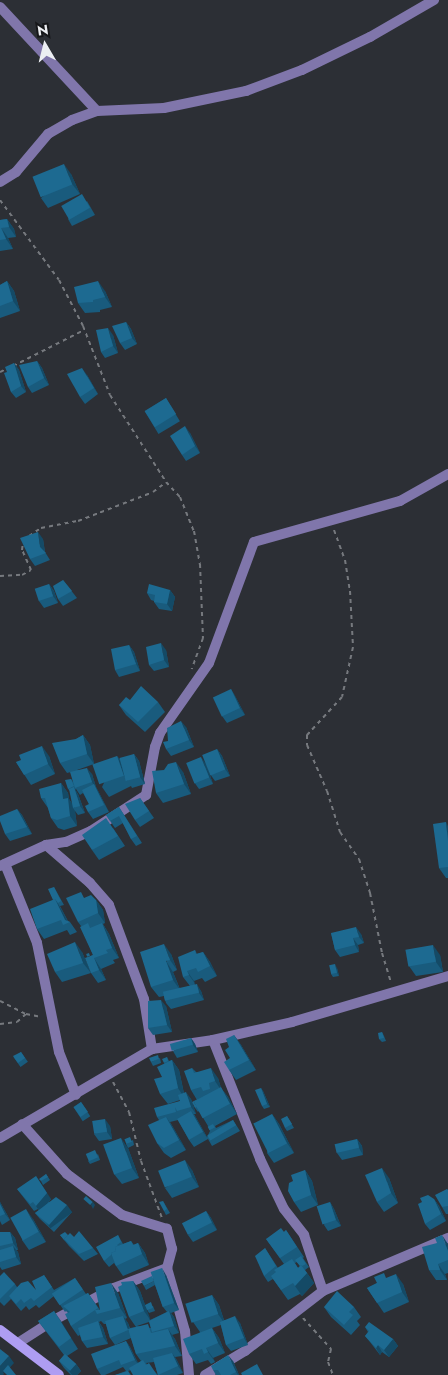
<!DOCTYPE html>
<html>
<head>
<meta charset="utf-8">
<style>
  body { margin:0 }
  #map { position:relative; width:448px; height:1375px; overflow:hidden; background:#2c2f35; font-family:Jost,sans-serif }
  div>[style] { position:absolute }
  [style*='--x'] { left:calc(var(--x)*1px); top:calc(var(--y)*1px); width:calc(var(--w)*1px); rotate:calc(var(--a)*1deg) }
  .path>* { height:2px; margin-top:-1px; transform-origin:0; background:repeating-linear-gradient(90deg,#76797e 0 4px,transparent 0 8px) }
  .street>* { height:10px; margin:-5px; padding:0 5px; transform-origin:5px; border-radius:5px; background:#8076ab }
  .secondary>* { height:10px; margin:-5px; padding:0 5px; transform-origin:5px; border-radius:5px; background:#ae9df2 }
  .wall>* { inset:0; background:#195b7d; transform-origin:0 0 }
  .shaded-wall>* { inset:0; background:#144a66; transform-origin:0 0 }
  .building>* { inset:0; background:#1d6a91; transform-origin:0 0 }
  span { translate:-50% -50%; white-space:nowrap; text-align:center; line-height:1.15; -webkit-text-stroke:4px #16171a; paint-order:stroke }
  .north { position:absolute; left:20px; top:20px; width:50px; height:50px; -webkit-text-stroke:4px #16171a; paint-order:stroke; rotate:352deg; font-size:14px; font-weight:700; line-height:20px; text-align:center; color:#eceef2 }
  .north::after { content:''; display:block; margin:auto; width:18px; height:22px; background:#eceef2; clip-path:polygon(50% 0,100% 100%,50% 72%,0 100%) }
</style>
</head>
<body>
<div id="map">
  <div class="path">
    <div style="--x:0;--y:200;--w:99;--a:53.6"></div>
    <div style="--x:59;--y:280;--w:52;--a:62.4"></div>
    <div style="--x:83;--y:326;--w:74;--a:68.6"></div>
    <div style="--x:110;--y:395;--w:103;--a:57.2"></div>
    <div style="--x:166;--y:482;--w:21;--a:47"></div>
    <div style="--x:180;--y:497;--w:37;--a:68"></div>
    <div style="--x:194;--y:531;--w:34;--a:80"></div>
    <div style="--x:200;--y:564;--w:74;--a:87.7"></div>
    <div style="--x:203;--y:638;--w:33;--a:110"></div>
    <div style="--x:13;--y:366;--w:80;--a:-26.9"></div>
    <div style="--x:0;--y:372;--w:7;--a:-27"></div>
    <div style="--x:334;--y:530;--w:32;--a:70"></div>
    <div style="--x:345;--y:560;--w:31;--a:81"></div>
    <div style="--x:350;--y:591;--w:56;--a:86.9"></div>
    <div style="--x:353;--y:647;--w:51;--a:102.4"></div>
    <div style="--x:342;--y:697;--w:52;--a:132.6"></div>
    <div style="--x:307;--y:735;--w:10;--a:90"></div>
    <div style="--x:307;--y:745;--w:50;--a:66.5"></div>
    <div style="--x:327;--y:791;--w:43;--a:72.4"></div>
    <div style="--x:340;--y:832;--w:33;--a:55"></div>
    <div style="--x:359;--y:859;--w:36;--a:72"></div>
    <div style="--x:370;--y:893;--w:61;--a:78.7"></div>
    <div style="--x:382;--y:953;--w:31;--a:73"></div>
    <div style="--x:29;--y:536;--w:14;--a:-34"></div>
    <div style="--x:41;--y:528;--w:38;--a:-11"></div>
    <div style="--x:78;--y:521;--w:80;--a:-21.1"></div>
    <div style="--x:153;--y:492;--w:15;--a:-37"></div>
    <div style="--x:0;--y:576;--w:22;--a:-3"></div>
    <div style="--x:22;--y:575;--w:10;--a:-29"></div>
    <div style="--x:31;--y:570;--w:22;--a:-114"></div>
    <div style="--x:22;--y:550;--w:8;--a:-83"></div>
    <div style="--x:0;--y:1001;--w:29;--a:27"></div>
    <div style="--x:26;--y:1014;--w:16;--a:11"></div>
    <div style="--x:0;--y:1024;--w:17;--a:-7"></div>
    <div style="--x:17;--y:1022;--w:12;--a:-42"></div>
    <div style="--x:113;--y:1082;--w:34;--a:62"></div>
    <div style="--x:129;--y:1112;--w:50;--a:76.2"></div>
    <div style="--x:141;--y:1161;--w:61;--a:69.8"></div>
    <div style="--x:303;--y:1318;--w:42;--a:47.9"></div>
    <div style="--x:331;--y:1349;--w:13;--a:103"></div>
    <div style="--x:328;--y:1362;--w:14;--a:69"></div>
  </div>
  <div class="street">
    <div style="--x:0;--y:7;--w:142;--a:47"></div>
    <div style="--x:0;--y:182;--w:19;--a:-32"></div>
    <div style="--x:16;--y:172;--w:50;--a:-49.9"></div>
    <div style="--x:48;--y:134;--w:28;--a:-30"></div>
    <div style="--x:72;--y:120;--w:27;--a:-20"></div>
    <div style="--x:97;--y:111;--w:67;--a:-2.6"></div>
    <div style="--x:164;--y:108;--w:84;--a:-11.7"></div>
    <div style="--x:246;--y:91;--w:60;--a:-20.6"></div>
    <div style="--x:302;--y:70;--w:76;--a:-25.9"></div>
    <div style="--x:370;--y:37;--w:74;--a:-30"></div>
    <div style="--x:46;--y:845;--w:58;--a:40.8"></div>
    <div style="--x:90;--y:883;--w:29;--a:49"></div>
    <div style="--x:109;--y:905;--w:100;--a:69.6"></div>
    <div style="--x:144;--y:999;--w:51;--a:80.9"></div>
    <div style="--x:5;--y:864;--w:85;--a:67.9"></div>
    <div style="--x:37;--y:943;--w:111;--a:78.6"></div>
    <div style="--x:59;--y:1052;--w:46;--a:68.4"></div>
    <div style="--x:0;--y:866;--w:51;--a:-24.5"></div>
    <div style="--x:46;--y:845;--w:20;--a:-9"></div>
    <div style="--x:66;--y:842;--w:27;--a:-24"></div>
    <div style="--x:91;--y:831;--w:66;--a:-33.2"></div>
    <div style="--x:146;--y:795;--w:49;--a:-79.4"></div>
    <div style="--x:155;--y:747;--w:15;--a:-70"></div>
    <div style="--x:160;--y:733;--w:85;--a:-55"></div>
    <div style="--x:209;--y:663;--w:129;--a:-69.6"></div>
    <div style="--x:254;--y:542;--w:152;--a:-15.7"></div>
    <div style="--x:400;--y:501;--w:55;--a:-29.4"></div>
    <div style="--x:213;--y:1040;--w:128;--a:68.4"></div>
    <div style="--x:260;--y:1159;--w:55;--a:64.4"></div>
    <div style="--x:284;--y:1209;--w:33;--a:52"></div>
    <div style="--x:304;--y:1235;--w:59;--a:71.3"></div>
    <div style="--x:0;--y:1138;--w:176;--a:-30.4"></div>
    <div style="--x:152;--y:1049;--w:62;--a:-8.4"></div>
    <div style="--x:213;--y:1040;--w:81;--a:-12.8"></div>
    <div style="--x:292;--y:1022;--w:163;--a:-16.4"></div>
    <div style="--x:167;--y:1268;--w:66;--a:74.1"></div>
    <div style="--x:185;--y:1331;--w:44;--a:84.8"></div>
    <div style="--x:18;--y:1343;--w:43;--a:-32.6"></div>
    <div style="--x:54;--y:1320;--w:68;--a:-28.1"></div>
    <div style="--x:114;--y:1288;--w:57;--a:-20.7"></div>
    <div style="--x:167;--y:1268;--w:20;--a:-75"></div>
    <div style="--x:172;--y:1249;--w:21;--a:-104"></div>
    <div style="--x:167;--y:1229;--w:47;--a:-162.7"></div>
    <div style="--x:122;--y:1215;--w:69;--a:-143.3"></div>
    <div style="--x:67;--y:1174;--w:67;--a:-132"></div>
    <div style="--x:205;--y:1375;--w:47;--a:-31"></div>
    <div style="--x:245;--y:1351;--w:98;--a:-37.6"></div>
    <div style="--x:323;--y:1291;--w:136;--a:-23"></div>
  </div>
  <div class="secondary">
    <div style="--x:0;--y:1330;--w:74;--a:37.3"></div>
  </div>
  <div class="wall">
    <div style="clip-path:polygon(71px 174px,80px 194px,48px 208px,41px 198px)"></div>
    <div style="clip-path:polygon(87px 201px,95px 215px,72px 226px,68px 219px)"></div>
    <div style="clip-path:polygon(7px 219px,14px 229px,16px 237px,8px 238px,13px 249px,0 251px,0 220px)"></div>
    <div style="clip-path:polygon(7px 281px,14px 291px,20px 311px,0 318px,0 285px)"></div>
    <div style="clip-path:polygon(105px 291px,112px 307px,100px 310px,100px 312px,85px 313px,78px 303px)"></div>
    <div style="clip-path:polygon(126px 322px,131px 329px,137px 344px,125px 350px,120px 343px)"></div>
    <div style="clip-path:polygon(113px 335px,118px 353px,105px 358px,101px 352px)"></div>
    <div style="clip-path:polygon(37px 361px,42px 368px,49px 385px,32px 393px,28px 387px)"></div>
    <div style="clip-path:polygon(14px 363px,19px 370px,26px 392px,16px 398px,11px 392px,7px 372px)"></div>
    <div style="clip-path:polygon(87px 375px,98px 394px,85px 404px,80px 397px)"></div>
    <div style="left:166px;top:398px;width:27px;height:25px;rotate:59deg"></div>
    <div style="clip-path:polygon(190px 433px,200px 453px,186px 461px,182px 455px)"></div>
    <div style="clip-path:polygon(43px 539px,45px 552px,50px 560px,35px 566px,30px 559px)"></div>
    <div style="clip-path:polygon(63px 580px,77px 598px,63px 606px,58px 599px)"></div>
    <div style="clip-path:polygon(49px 584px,54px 591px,58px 603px,44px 608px,39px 601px)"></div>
    <div style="clip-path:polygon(170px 590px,175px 597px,172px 611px,159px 609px,154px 602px,154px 601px,151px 600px,147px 593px)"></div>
    <div style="clip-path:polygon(129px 645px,134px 652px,140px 671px,119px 677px,115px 670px)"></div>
    <div style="clip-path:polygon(166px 650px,169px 667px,154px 671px,149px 665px)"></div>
    <div style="clip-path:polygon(231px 689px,235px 696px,245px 715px,227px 723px,222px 716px)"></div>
    <div style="clip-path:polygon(130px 700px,158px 702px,165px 712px,145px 732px,126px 715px,119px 705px)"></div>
    <div style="clip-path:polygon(186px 727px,194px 747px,171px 756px,166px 749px,168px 741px)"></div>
    <div style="clip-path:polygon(83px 735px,90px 745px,94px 764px,77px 770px,92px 774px,96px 787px,109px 812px,93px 819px,88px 812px,89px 804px,83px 793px,80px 795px,76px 789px,75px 790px,78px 794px,85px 813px,78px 815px,75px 811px,77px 826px,64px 830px,58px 828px,51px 818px,48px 808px,41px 798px,61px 783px,68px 793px,69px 799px,73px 805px,70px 791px,68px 789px,71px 779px,73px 782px,71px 772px,67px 773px,60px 763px,76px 739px)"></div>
    <div style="clip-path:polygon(217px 749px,222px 756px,230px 776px,215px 781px,210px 774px)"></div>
    <div style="clip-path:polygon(134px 754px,139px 761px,145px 784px,132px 788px,131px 786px,109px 797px,102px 787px,117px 756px,122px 762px)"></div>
    <div style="clip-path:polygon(49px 756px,55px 774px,31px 785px,16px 762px)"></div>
    <div style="clip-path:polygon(206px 764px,213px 784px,199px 789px,194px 782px)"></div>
    <div style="clip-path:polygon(183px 772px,191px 794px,163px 803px,156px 793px)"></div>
    <div style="clip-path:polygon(140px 798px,154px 818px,140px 827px,135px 820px)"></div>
    <div style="clip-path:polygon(119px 807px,142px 843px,136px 846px,131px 839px,123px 823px,115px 828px,106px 815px)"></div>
    <div style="clip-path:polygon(17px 809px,22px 815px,32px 834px,10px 841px,5px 834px)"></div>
    <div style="clip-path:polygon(448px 826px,448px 878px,446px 878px,439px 868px)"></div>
    <div style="clip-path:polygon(113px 828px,125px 846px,99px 860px,92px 850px)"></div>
    <div style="clip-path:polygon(54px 887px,64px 905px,60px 906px,68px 921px,70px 922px,77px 932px,70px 935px,67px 930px,44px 939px,37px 929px,53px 900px)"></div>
    <div style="clip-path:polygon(85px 898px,96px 900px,103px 910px,105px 923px,103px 924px,109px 934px,119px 958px,113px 960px,115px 963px,101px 969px,106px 980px,98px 983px,91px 973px,91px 956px,93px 955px,81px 926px,78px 922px)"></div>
    <div style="clip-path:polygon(331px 933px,361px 934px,364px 943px,358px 945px,359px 952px,340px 957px,335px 950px)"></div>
    <div style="clip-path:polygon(195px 950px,197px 954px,203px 952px,210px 962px,217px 976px,205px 982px,202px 978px,194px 981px,195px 985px,201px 991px,204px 1000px,171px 1009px,166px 1003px,164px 996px,159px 997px,151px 987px,171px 954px,177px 970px,173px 972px,180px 989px,190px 986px,183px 977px)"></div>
    <div style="clip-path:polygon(82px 952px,91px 973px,62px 982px,55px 972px)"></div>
    <div style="clip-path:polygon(440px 955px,443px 972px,416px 976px,409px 966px)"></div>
    <div style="clip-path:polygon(337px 968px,339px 976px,333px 977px,331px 974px)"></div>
    <div style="clip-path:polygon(166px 1006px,172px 1032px,153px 1035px,148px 1028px)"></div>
    <div style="clip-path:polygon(382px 1032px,384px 1036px,386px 1041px,382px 1042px,379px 1039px)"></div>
    <div style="clip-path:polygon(234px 1035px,241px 1045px,256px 1070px,236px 1080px,229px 1070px,230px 1058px)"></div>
    <div style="clip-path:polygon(191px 1038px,195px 1044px,198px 1052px,177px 1058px,173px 1051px)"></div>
    <div style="left:21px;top:1052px;width:12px;height:9px;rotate:55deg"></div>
    <div style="clip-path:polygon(167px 1057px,169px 1061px,172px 1060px,179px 1070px,184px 1093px,191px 1099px,196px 1114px,194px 1114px,207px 1137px,210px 1131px,208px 1126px,199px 1111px,198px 1112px,195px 1108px,197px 1100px,191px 1090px,192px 1068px,196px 1072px,218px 1078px,221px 1088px,228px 1097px,237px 1114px,215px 1126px,216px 1128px,233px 1120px,240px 1131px,212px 1146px,208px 1139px,194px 1147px,189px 1140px,178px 1120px,170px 1122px,186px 1150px,171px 1158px,164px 1153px,157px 1143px,159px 1120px,157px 1117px,180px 1101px,180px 1100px,168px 1104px,160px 1094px,164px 1064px)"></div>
    <div style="clip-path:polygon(160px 1058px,161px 1063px,153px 1066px,151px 1062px)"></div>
    <div style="clip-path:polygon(261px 1088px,263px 1091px,270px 1107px,264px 1109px,262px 1106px)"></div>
    <div style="left:81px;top:1102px;width:17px;height:9px;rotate:57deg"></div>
    <div style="clip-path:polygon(272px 1114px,279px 1124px,294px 1153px,274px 1163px,267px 1153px)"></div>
    <div style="clip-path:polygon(287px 1116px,294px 1128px,287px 1131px,285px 1128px)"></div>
    <div style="clip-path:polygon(110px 1126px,112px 1139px,99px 1141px,94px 1134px)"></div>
    <div style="clip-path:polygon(357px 1139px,362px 1146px,363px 1155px,342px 1160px,337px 1153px)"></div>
    <div style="clip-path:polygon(133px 1140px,134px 1145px,128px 1148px,126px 1144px)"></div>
    <div style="clip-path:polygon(128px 1148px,139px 1178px,122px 1184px,114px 1174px)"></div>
    <div style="clip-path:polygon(98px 1154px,100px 1160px,90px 1164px,88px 1161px)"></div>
    <div style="clip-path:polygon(192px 1170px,199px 1187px,172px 1198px,165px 1188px)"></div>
    <div style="clip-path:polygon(305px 1170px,312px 1181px,318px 1205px,301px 1212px,294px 1202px,293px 1181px)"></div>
    <div style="clip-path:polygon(46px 1174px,50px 1180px,43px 1185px,41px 1181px)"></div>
    <div style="clip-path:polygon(389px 1178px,398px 1203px,384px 1212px,377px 1202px)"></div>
    <div style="clip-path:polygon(17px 1189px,51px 1199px,49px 1202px,72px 1212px,54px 1232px,40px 1219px,35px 1213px,39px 1210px,38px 1209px,34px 1211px)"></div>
    <div style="clip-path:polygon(448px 1190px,448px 1214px,446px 1214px,442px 1207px)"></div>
    <div style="clip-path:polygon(434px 1199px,439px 1206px,446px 1221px,430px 1230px,425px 1224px)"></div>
    <div style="clip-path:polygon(163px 1201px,170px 1213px,166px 1215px,164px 1211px)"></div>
    <div style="clip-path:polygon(0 1202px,10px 1220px,2px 1225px,0 1221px)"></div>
    <div style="clip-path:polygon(330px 1202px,334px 1209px,341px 1226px,328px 1231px,324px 1225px)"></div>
    <div style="clip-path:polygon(206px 1211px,211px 1218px,217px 1230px,193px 1242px,188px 1235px)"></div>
    <div style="clip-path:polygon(33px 1219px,46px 1242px,29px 1250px,22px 1240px)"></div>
    <div style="clip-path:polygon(evenodd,286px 1230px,304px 1257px,303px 1258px,309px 1267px,305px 1270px,314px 1283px,302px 1296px,300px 1294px,288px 1300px,273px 1279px,268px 1282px,264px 1276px,265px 1248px,278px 1268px,284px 1264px,266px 1239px,284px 1232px,286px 1230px,297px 1262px,300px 1266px,298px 1268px,295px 1263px,297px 1262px)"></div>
    <div style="clip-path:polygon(0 1232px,10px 1232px,15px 1238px,18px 1250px,16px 1250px,18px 1252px,21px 1264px,2px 1270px,0 1267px)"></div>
    <div style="clip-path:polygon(60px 1235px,68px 1235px,74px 1237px,93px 1248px,98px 1254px,84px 1261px,69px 1246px)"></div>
    <div style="clip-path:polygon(118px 1235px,123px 1244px,131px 1241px,134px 1245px,138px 1243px,145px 1253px,149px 1265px,123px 1276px,114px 1263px,109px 1267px,104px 1261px)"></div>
    <div style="clip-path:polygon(448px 1244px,448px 1273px,445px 1274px,447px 1280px,436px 1280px,429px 1270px)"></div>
    <div style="clip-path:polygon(evenodd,44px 1275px,54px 1290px,75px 1278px,86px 1294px,88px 1293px,100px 1310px,118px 1293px,127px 1318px,125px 1319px,128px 1323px,130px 1328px,136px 1327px,129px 1317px,133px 1281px,140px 1291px,145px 1305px,153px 1306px,155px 1311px,149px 1313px,145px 1306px,150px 1320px,167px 1312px,163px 1307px,155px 1285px,146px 1290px,144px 1286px,166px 1275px,179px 1310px,171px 1313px,174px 1317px,179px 1333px,172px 1335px,175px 1339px,182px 1356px,175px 1357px,183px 1373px,177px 1375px,158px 1375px,154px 1362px,146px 1363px,158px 1375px,131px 1370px,128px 1371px,131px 1375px,115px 1375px,126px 1371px,123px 1367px,105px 1375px,101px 1375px,97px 1369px,126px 1341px,130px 1347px,138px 1363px,141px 1361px,136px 1354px,131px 1338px,115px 1345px,110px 1338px,106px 1324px,104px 1324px,101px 1321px,99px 1322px,103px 1328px,108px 1344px,87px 1348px,82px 1341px,80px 1335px,78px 1336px,71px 1326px,68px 1313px,66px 1311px,65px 1312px,54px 1296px,39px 1308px,36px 1305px,29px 1310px,26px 1306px,21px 1311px,11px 1299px,4px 1306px,0 1302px,0 1276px,15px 1284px,17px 1287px,36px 1290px,44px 1275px,149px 1322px,151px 1328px,137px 1326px,149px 1322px)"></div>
    <div style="clip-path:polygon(387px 1278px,403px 1284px,409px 1302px,384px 1313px,367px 1288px)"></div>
    <div style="clip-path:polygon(212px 1295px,219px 1305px,224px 1320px,240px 1323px,248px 1345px,231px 1351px,226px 1345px,221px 1325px,212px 1328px,219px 1338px,225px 1353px,213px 1358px,215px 1362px,211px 1364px,208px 1360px,196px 1364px,189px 1354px,200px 1332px,193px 1322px)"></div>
    <div style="clip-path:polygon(324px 1307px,354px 1307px,361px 1317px,357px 1321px,360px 1325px,351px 1335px,331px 1317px)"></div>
    <div style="clip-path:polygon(54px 1311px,78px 1349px,67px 1356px,76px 1364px,81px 1371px,77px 1375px,71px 1375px,64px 1368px,59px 1361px,64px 1355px,38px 1321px)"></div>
    <div style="clip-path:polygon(365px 1327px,393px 1339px,398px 1346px,389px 1357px,382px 1352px,380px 1355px,370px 1342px,365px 1336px,368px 1332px)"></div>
    <div style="clip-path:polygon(233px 1361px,239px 1375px,216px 1375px,213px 1370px)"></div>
  </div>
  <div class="shaded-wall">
    <div style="clip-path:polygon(64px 164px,71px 174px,80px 194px,72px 184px)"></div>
    <div style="clip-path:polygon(7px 219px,14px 229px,16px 237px,9px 227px)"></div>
    <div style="clip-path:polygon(2px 229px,8px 238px,13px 249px,6px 239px)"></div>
    <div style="clip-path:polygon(7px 281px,14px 291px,20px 311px,13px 301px)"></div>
    <div style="clip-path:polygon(98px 281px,105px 291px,112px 307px,105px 297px)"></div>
    <div style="clip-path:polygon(126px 322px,131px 329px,137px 344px,132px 338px)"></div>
    <div style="clip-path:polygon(108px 328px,113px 335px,118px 353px,113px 346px)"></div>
    <div style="clip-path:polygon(37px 361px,42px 368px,49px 385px,44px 378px)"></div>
    <div style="clip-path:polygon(14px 363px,19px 370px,26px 392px,21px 386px)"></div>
    <div style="clip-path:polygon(82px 368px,87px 375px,98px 394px,94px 388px)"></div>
    <div style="clip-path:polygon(185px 426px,190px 433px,200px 453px,195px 446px)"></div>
    <div style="clip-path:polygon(38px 532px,43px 539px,45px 553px,40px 547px)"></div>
    <div style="clip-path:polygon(49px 584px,54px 591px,58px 603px,53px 596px)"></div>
    <div style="clip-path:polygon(170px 590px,175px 597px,172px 611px,167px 604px)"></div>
    <div style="clip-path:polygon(161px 643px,166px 650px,169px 667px,164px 660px)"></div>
    <div style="clip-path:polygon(129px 645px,134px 652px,140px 671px,136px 664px)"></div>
    <div style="clip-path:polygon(231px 689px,235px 696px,245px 715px,240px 708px)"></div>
    <div style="clip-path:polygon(181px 721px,186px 727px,194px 747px,189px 740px)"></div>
    <div style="clip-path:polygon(83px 735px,90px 745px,94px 764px,87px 754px)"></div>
    <div style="clip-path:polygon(42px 746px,49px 756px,55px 774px,48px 764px)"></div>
    <div style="clip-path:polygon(217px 749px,222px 756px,230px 776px,225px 769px)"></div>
    <div style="clip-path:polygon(134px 754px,139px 761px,145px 784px,140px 777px)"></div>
    <div style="clip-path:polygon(117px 756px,124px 766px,128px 781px,124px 776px)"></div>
    <div style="clip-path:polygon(201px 757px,206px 764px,213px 784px,209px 777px)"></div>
    <div style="clip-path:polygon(176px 762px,183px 772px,191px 794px,184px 784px)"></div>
    <div style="clip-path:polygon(87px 768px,92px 774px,96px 787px,109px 812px,92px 782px)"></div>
    <div style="clip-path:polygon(61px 783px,68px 793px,69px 799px,75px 808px,73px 808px,75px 811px,77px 826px,70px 816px,63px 799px)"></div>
    <div style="clip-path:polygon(74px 787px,78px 794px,85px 813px,80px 806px)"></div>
    <div style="clip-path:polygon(17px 809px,22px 815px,32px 834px,27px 827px)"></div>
    <div style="clip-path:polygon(446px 822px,448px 826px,448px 841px)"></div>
    <div style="clip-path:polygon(55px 899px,62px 910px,68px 922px,65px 920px)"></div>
    <div style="clip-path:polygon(96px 900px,103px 910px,105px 923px,98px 913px)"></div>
    <div style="clip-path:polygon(102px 923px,109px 934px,119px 958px,112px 948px)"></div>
    <div style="clip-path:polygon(356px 927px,361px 934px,364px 943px,359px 937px)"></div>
    <div style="clip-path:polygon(353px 938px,358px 945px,359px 952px,355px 945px)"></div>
    <div style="clip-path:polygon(75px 942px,82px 952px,91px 973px,83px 963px)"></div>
    <div style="clip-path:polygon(164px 944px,171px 954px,177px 970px,170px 960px)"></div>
    <div style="clip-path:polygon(433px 945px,440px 955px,443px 972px,436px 962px)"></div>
    <div style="clip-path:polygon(203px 952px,210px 962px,217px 976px,210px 966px)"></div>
    <div style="clip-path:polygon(94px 958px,101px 969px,106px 980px,99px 970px)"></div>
    <div style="clip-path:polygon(166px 961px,173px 972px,180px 990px,173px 980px)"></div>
    <div style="clip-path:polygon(335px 964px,337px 968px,339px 976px,337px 973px)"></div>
    <div style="clip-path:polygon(187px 971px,194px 981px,196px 985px,189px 975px)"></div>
    <div style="clip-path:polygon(197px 984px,201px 991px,204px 1000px,199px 993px)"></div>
    <div style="clip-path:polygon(161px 1000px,166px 1006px,172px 1032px,167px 1025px)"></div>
    <div style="clip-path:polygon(234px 1035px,241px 1045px,256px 1070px,249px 1060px)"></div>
    <div style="clip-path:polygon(191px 1038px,195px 1044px,198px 1052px,193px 1045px)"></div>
    <div style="clip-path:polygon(172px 1060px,179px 1070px,185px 1099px,178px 1088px)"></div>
    <div style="clip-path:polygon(211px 1068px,218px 1078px,221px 1088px,228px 1097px,237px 1114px,215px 1081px)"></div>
    <div style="clip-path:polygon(261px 1088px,263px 1091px,270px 1107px,267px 1104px)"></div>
    <div style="clip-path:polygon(186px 1092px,191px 1099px,196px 1114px,191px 1107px)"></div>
    <div style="clip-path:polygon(191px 1111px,196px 1118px,208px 1139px,203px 1132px)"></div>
    <div style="clip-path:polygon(272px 1114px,279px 1124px,294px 1153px,287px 1143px)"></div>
    <div style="clip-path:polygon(166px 1117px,173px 1127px,186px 1150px,179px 1140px)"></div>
    <div style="clip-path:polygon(105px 1119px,110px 1126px,112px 1139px,107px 1132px)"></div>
    <div style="clip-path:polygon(121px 1138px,128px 1148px,139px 1178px,132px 1168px)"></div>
    <div style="clip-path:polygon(357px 1139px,362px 1146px,363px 1155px,359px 1148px)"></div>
    <div style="clip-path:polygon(185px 1160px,192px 1170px,199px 1187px,192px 1177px)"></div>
    <div style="clip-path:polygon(382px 1168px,389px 1178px,398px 1203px,391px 1193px)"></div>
    <div style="clip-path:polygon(305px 1170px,312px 1181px,318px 1205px,311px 1195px)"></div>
    <div style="clip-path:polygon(36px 1176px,51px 1199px,40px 1212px,36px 1206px)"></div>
    <div style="clip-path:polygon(434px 1199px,439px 1206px,446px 1221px,441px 1214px)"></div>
    <div style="clip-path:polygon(0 1202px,10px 1220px,5px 1214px,0 1204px)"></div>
    <div style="clip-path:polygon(93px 1202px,95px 1205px,93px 1209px,91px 1205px)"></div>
    <div style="clip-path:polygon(330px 1202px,334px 1209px,341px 1226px,336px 1220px)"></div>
    <div style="left:67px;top:1205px;width:9px;height:27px;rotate:54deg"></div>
    <div style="clip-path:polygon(26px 1209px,33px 1219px,46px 1242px,39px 1232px)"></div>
    <div style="clip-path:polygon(206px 1211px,211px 1218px,217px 1230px,212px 1223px)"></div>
    <div style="clip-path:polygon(10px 1232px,15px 1238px,18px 1250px,13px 1243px)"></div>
    <div style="clip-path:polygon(442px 1235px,448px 1244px,448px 1251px)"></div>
    <div style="clip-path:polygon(138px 1243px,145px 1253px,149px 1265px,142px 1254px)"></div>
    <div style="clip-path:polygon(13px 1246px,18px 1252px,21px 1264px,16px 1257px)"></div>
    <div style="clip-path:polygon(438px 1264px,445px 1274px,447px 1280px,440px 1270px)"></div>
    <div style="clip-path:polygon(162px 1268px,166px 1275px,179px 1310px,174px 1303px)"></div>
    <div style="clip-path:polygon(307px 1273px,314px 1283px,302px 1296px,295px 1286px)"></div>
    <div style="clip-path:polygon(396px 1274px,403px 1284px,409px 1302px,402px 1292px)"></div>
    <div style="clip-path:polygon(133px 1281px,140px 1291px,151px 1321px,144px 1311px)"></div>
    <div style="clip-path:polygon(111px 1283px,118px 1293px,127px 1318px,120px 1308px)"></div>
    <div style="clip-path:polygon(212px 1295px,219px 1305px,225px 1324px,218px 1314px)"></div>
    <div style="clip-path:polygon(54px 1311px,61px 1321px,78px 1349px,71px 1338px)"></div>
    <div style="clip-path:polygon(169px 1311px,174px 1317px,179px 1333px,174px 1326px)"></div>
    <div style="clip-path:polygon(123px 1316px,128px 1323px,132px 1337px,128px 1330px)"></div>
    <div style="clip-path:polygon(235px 1316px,240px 1323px,248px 1345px,244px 1338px)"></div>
    <div style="clip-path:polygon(98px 1321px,103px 1328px,108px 1344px,103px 1337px)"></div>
    <div style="clip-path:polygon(212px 1328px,219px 1338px,225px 1353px,218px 1343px)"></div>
    <div style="clip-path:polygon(168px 1329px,175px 1339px,182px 1356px,175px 1346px)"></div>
    <div style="clip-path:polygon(393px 1339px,398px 1346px,389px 1357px,384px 1350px)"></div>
    <div style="clip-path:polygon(126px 1341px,130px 1347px,140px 1367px,135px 1360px)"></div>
    <div style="clip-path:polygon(378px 1345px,382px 1352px,380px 1355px,376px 1348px)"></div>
    <div style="clip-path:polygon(206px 1348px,213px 1358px,215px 1362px,208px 1352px)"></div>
    <div style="clip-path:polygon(172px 1353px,177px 1360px,183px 1373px,178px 1366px)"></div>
    <div style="clip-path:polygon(228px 1355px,233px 1361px,239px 1375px,238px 1375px,236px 1372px)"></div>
    <div style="clip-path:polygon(9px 1356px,14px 1363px,5px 1373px,3px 1371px,4px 1374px,3px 1375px,0 1375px,0 1366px)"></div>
    <div style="clip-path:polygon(76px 1364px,81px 1371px,77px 1375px,72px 1375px,69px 1371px)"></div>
  </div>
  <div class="building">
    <div style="left:64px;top:164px;width:22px;height:34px;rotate:68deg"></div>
    <div style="left:82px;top:194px;width:16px;height:24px;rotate:60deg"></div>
    <div style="clip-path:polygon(7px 219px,9px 227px,1px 228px,6px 239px,0 240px,0 220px)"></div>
    <div style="clip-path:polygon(7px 281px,13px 301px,0 306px,0 285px)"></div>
    <div style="clip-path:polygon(98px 281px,105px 297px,93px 300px,93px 302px,78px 303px,74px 287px)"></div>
    <div style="clip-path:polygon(126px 322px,132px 338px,120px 343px,112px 326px)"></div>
    <div style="clip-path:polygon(108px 328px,113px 346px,101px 352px,96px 330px)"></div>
    <div style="clip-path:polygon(37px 361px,44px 378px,28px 387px,19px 365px)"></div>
    <div style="clip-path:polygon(14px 363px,21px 386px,11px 392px,4px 373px,7px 372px,5px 367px)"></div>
    <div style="clip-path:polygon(82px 368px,94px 388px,80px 397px,67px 374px)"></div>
    <div style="left:166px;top:398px;width:19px;height:25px;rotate:58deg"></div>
    <div style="clip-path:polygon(185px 426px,195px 446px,182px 455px,170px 436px)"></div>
    <div style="clip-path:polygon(38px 532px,40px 547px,46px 553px,30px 559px,20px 538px)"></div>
    <div style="clip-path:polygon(63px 580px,72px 591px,58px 599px,53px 586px)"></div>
    <div style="left:49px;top:584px;width:13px;height:15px;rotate:72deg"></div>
    <div style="clip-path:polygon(149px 584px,170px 590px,167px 604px,154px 602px,155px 595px,147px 593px)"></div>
    <div style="clip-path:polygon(161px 643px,164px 660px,149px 665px,146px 647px)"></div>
    <div style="clip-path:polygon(129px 645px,136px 664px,115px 670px,111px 649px)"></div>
    <div style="clip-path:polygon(141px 686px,158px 702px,138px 722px,119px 705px,126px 697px,130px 700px)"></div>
    <div style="left:231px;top:689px;width:21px;height:20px;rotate:65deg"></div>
    <div style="clip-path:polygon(181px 721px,189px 740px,166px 749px,163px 742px,168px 741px,167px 728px)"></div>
    <div style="clip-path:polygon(83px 735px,87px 754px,60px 763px,52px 743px,76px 739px)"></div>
    <div style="clip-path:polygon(42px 746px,48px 764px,24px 775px,16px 762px,21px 760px,19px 755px)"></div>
    <div style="left:217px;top:749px;width:22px;height:16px;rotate:68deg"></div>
    <div style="left:134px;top:754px;width:24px;height:15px;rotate:75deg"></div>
    <div style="left:117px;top:756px;width:21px;height:26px;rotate:71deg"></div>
    <div style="left:201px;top:757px;width:22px;height:16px;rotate:68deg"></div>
    <div style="clip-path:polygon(176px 762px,184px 784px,156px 793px,152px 771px,164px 770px,168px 764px)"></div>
    <div style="clip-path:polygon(87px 768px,92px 782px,75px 788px,70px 772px)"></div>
    <div style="clip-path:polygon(71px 779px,74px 786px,68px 789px,65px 780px)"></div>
    <div style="clip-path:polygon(61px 783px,63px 799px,68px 798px,70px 816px,57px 820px,51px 818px,45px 798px,41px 798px,39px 789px)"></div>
    <div style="clip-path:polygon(94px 784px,104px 805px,88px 812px,85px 806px,89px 804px,82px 790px)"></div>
    <div style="clip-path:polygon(74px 787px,80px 806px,73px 808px,69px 789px)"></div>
    <div style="clip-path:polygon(140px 798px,149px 811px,135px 820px,125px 804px)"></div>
    <div style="clip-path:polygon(119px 807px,137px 836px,131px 839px,119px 816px,110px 821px,106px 815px)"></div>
    <div style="clip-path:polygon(17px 809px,27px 827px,5px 834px,0 821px,0 816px)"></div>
    <div style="clip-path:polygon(106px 818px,118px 836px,92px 850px,82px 835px)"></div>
    <div style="clip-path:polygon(446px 822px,448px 841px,448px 867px,439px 868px,433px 824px)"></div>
    <div style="clip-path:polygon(54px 887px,61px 901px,58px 903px,55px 899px,53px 900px,48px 889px)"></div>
    <div style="clip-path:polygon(81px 892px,84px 898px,91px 895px,96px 900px,98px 913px,78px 922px,66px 898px)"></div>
    <div style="clip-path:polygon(55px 899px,65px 920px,70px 922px,63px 925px,61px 920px,37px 929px,30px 909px)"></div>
    <div style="clip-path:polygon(88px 923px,90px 928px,102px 923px,112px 948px,106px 950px,108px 953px,94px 958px,99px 970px,91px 973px,85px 958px,93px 955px,80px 927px)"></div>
    <div style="clip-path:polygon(356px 927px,359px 937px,353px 938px,355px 945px,335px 950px,331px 933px)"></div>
    <div style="clip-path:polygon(75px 942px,83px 963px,55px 972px,47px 954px)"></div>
    <div style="clip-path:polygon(164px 944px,170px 960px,166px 961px,173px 980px,151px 987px,140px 952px)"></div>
    <div style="left:433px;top:945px;width:17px;height:28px;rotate:80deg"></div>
    <div style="clip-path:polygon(195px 950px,196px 954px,203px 952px,210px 966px,198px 972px,196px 968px,187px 971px,189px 975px,183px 977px,178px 957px)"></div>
    <div style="left:89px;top:953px;width:3px;height:3px;rotate:72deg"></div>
    <div style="left:335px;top:964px;width:9px;height:6px;rotate:77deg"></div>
    <div style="left:197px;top:984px;width:9px;height:35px;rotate:77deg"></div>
    <div style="clip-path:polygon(161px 1000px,167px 1025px,148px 1028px,148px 1001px)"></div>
    <div style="clip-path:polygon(382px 1032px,384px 1038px,379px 1039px,378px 1033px)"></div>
    <div style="clip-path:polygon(234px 1035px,249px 1060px,229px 1070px,224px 1062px,230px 1058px,225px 1050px,229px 1047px,226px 1039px)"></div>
    <div style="left:191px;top:1038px;width:7px;height:22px;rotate:74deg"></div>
    <div style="clip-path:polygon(21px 1052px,25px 1058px,18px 1063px,13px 1056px)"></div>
    <div style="clip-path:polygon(158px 1055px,159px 1059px,151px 1062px,149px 1058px)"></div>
    <div style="clip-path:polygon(167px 1057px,168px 1061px,164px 1063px,162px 1059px)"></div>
    <div style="clip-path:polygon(172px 1060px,178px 1088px,160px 1094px,154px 1079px,162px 1077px,157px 1067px)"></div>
    <div style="clip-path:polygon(192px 1068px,194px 1073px,211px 1068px,215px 1081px,209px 1083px,210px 1089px,203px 1091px,201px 1087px,191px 1090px,184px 1071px)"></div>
    <div style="left:221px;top:1087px;width:19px;height:31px;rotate:62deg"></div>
    <div style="clip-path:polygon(261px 1088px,267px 1104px,262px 1106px,255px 1090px)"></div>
    <div style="clip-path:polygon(186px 1092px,191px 1107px,177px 1111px,175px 1107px,176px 1112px,157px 1117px,154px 1108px,180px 1101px,178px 1095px)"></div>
    <div style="clip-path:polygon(200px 1098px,194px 1102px,197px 1107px,195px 1108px,192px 1102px)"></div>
    <div style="left:81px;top:1102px;width:12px;height:9px;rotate:55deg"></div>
    <div style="left:191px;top:1111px;width:24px;height:16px;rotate:60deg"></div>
    <div style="left:272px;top:1114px;width:33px;height:21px;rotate:63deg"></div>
    <div style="clip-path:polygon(287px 1116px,292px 1124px,285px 1128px,281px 1119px)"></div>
    <div style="clip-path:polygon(166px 1117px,179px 1140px,164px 1148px,157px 1143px,148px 1125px)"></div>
    <div style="left:105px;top:1119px;width:13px;height:13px;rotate:81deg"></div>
    <div style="left:233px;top:1120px;width:6px;height:30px;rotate:59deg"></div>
    <div style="left:213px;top:1124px;width:4px;height:6px;rotate:63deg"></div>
    <div style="left:130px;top:1137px;width:5px;height:6px;rotate:68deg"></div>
    <div style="left:121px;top:1138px;width:32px;height:19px;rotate:70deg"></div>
    <div style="left:357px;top:1139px;width:9px;height:23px;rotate:77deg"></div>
    <div style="left:95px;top:1150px;width:8px;height:10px;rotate:67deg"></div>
    <div style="left:185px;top:1160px;width:18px;height:29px;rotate:68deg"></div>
    <div style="clip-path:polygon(382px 1168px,391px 1193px,377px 1202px,365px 1175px)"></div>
    <div style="clip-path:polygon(305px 1170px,311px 1195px,294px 1202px,288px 1191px,289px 1183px,293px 1181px,291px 1175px)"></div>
    <div style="clip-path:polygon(46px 1174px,48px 1177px,41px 1181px,39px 1179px)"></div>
    <div style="clip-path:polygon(36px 1176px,47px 1193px,36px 1206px,33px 1202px,30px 1204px,17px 1189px)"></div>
    <div style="clip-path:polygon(447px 1189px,448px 1190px,448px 1206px,442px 1207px,435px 1195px)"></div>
    <div style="clip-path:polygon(428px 1195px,434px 1199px,441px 1214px,425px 1224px,418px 1204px,422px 1202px,420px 1198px)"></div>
    <div style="left:86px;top:1196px;width:9px;height:4px;rotate:41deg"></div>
    <div style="clip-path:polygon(56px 1197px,67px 1205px,49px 1225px,35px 1213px)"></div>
    <div style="clip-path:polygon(163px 1201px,167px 1209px,164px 1211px,159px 1202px)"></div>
    <div style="left:330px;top:1202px;width:19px;height:14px;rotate:72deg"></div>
    <div style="clip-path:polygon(0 1204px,5px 1214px,0 1216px)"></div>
    <div style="left:26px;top:1209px;width:26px;height:18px;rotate:61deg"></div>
    <div style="left:206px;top:1211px;width:13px;height:27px;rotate:63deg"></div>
    <div style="clip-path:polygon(281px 1228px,284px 1232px,286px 1230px,297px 1247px,280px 1258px,266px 1239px)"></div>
    <div style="clip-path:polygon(79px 1231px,93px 1248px,79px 1254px,64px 1239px,70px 1233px,74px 1237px)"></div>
    <div style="clip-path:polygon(0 1232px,10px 1232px,13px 1243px,0 1246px)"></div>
    <div style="clip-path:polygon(65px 1232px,68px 1235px,64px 1239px,65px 1241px,60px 1235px)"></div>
    <div style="clip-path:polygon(118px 1235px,121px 1242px,117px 1245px,118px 1246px,115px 1247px,116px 1251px,111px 1253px,111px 1255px,104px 1261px,96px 1247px)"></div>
    <div style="clip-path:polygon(442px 1235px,448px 1251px,448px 1260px,438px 1264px,440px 1270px,429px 1270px,422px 1247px,437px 1243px,435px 1238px)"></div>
    <div style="clip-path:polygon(131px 1241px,133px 1245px,138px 1243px,142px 1254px,116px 1266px,111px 1253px,116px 1251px,115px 1247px)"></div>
    <div style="clip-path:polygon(13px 1246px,16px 1257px,0 1262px,0 1250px)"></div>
    <div style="clip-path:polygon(265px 1248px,276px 1266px,264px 1276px,255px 1256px)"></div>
    <div style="clip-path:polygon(301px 1256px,306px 1264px,302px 1266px,301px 1265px,300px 1266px,295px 1260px)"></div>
    <div style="clip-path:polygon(292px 1259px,298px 1268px,301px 1265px,307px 1273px,295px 1286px,293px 1283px,281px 1290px,271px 1276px,276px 1272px,274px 1270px)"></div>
    <div style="left:162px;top:1268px;width:37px;height:12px;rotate:71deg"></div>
    <div style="clip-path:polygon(4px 1272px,15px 1284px,0 1299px,0 1276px)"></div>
    <div style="clip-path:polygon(384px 1273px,386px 1278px,396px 1274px,402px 1292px,377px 1303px,367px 1288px,377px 1283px,374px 1277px)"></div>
    <div style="clip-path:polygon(44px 1275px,52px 1287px,34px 1301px,31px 1298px,24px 1303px,21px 1299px,16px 1304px,9px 1296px,21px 1283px,28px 1281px,36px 1290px,32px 1281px)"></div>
    <div style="clip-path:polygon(152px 1276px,154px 1281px,144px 1286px,141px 1281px)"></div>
    <div style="left:75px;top:1278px;width:14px;height:28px;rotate:56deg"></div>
    <div style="clip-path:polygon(133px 1281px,144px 1311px,129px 1317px,118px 1287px,122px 1285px,121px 1282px)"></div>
    <div style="clip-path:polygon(111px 1283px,120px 1308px,97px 1314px,95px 1310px,100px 1310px,95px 1287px)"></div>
    <div style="clip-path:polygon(337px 1291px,354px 1307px,349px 1312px,353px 1315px,344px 1325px,324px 1307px)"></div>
    <div style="clip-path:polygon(88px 1293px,98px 1308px,71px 1326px,65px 1314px,70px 1312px,63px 1306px)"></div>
    <div style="left:212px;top:1295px;width:20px;height:28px;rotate:72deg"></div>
    <div style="clip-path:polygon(151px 1302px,153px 1308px,147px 1310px,145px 1305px)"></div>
    <div style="clip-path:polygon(54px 1311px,71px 1338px,59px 1347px,38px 1321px)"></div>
    <div style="clip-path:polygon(169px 1311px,174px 1326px,152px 1332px,149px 1321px)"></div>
    <div style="clip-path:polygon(123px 1316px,128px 1330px,110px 1338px,105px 1321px)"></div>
    <div style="clip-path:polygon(235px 1316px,244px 1338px,226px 1345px,220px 1322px)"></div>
    <div style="clip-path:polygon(98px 1321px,103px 1337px,82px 1341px,78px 1328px)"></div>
    <div style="clip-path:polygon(369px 1322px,393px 1339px,384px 1350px,378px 1345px,376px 1348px,365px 1336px,369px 1331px,365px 1327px)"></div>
    <div style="clip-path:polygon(148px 1324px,151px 1333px,168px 1329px,175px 1346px,136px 1354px,128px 1329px)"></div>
    <div style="clip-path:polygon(212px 1328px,218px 1343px,206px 1348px,208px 1352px,204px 1354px,202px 1349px,189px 1354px,183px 1339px)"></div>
    <div style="clip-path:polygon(126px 1341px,135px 1360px,121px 1365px,119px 1360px,97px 1369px,91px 1354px)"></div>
    <div style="clip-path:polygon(0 1349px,9px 1356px,0 1366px)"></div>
    <div style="clip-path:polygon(172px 1353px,178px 1366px,158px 1375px,153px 1358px)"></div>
    <div style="left:65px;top:1354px;width:15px;height:9px;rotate:42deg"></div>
    <div style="clip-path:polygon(228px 1355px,236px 1372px,230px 1375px,221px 1375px,218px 1370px,213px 1370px,211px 1366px)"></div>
    <div style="clip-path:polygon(143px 1360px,146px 1365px,149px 1363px,157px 1375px,133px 1375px,129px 1368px)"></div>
    <div style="clip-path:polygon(257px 1364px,263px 1375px,242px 1375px,241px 1373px)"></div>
    <div style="clip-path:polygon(8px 1365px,16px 1375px,7px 1375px,3px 1371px)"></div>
    <div style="clip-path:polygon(128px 1371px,130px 1375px,115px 1375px)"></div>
  </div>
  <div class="north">N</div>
</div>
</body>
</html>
